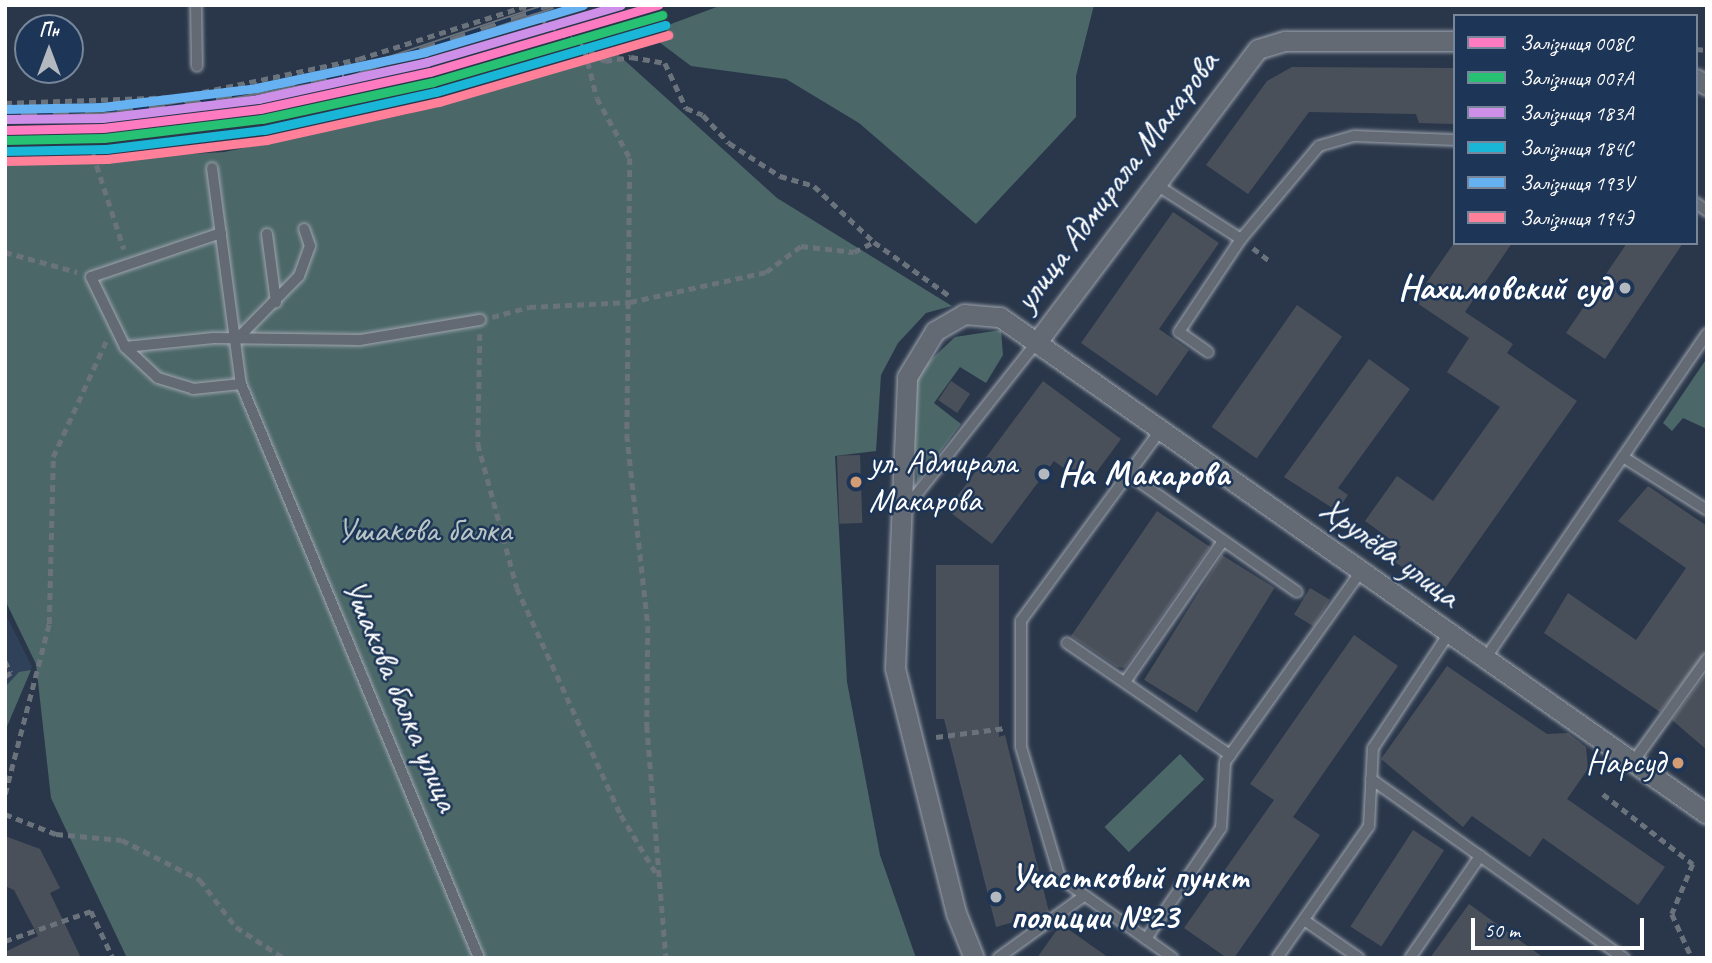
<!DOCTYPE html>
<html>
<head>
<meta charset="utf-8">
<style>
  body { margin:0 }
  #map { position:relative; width:1712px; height:963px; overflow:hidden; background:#2a374a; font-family:Caveat,sans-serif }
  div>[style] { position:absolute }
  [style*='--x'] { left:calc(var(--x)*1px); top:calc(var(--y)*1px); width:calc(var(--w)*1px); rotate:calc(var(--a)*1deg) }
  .built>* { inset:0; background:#30415a }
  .green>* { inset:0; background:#4b6768; transform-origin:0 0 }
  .building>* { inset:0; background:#4a505a; transform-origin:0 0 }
  .path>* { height:4.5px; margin-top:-2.25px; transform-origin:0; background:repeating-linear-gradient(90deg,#6a727c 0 7px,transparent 0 12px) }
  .roads { filter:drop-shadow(0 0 2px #9fa5ae) drop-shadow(0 0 2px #9fa5ae) }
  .lane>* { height:10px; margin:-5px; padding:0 5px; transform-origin:5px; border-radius:5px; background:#636a74 }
  .street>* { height:19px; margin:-9.5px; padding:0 9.5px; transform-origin:9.5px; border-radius:9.5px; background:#636a74 }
  .rail>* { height:8px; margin-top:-4px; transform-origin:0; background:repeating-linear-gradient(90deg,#1d3557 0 16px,#6a727c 0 32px); box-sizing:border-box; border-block:2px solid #6a727c }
  .rail-1>* { height:9px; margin:-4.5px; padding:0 4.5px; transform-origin:4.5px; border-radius:4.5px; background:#fe7ac1 }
  .rail-2>* { height:9px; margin:-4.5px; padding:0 4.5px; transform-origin:4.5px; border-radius:4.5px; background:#26c172 }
  .rail-3>* { height:9px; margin:-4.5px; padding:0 4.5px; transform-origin:4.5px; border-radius:4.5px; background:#ce8fe9 }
  .rail-4>* { height:9px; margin:-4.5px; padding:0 4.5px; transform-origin:4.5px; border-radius:4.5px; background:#1ab6d8 }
  .rail-5>* { height:9px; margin:-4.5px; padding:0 4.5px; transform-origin:4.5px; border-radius:4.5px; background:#66b1f2 }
  .rail-6>* { height:9px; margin:-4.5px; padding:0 4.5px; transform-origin:4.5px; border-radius:4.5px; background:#ff8098 }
  .dots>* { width:19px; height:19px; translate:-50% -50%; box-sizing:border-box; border:4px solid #1d3557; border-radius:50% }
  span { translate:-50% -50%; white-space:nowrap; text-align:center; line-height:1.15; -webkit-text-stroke:5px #1d3557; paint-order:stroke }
  .bus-label { font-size:33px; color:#fff }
  .left { translate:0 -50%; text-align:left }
  .right { translate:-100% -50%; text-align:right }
  .street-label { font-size:35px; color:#fff }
  .poi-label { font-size:35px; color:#fff; font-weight:700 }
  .park-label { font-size:35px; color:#b9c5c5 }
  .frame { position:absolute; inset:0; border:7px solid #fff; pointer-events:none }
  .legend { position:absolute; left:1453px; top:14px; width:245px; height:231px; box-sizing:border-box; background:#1d3557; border:2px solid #77869a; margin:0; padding:9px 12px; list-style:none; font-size:21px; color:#fff }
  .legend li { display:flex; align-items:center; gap:14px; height:35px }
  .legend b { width:35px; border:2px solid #77869a }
  .north { position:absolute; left:14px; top:14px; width:70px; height:70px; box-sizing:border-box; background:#1d3557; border:2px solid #77869a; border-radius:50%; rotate:0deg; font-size:19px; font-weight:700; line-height:28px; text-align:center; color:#fff }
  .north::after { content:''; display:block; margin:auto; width:24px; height:32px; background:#b4b9c0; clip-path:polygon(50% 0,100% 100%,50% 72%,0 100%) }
  .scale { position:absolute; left:1471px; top:918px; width:173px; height:32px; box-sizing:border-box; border:4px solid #fff; border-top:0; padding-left:9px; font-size:21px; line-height:24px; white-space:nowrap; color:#fff; -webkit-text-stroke:5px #1d3557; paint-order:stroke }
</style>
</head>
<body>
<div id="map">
  <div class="built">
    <div style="clip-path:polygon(5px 613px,32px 667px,5px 731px)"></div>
  </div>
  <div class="green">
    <div style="clip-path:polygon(722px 5px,1094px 5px,1076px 76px,1076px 117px,976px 224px,859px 123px,786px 79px,691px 66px,659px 42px,671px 24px)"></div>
    <div style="clip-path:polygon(612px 49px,777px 198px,952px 306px,926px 313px,898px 343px,881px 375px,876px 451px,835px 456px,847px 682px,880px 855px,916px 958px,127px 958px,51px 798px,36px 664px,5px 600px,5px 165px,224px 152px,408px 114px)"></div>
    <div style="clip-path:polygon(1001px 330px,1003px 355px,986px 383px,960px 367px,934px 403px,961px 424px,917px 483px,911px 392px,919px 371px,955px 337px)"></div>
    <div style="clip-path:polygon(1707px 358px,1707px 429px,1683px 418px,1672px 431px,1663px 423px)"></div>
    <div style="clip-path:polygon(31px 670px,5px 731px,5px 687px,19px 672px)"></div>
    <div style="left:1180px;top:754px;width:35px;height:105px;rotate:46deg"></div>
  </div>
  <div class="building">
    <div style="clip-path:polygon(1292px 67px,1454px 68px,1454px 124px,1419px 123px,1416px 114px,1309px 112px,1248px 194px,1206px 165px,1267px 81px)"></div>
    <div style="clip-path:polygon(1173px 212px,1219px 243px,1159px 329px,1189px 350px,1157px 396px,1081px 343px)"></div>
    <div style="clip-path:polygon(1454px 243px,1512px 243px,1465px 312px,1513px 344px,1507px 353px,1577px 401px,1441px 594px,1392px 560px,1401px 547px,1365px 521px,1397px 476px,1433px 501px,1500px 407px,1447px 372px,1469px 338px,1414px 301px)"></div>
    <div style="clip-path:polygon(1627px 243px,1683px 243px,1605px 359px,1566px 333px)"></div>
    <div style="left:1297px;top:305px;width:55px;height:149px;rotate:35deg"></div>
    <div style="clip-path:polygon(1369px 359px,1410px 389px,1338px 488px,1348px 495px,1337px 511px,1284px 477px)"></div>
    <div style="left:951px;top:381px;width:23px;height:23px;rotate:34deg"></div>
    <div style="clip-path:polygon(1043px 381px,1121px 439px,1087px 485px,1054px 461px,992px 544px,947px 510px)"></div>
    <div style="left:860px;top:455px;width:68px;height:23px;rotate:88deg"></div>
    <div style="clip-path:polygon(1648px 486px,1707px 526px,1707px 652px,1660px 712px,1544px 633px,1568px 593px,1636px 640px,1686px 568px,1618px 521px)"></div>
    <div style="clip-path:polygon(1157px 511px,1210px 547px,1125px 668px,1117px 667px,1071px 636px)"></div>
    <div style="left:1222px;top:555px;width:62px;height:147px;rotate:32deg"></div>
    <div style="clip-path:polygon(936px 565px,999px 565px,999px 737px,1005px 735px,1049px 912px,996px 927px,944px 719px,936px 719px)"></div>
    <div style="left:1310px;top:588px;width:23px;height:31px;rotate:31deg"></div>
    <div style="clip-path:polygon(1354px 635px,1398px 666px,1293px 817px,1320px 835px,1234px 958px,1227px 958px,1184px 928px,1274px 800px,1250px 784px)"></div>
    <div style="clip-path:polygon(1447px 666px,1547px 734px,1568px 733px,1586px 747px,1588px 769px,1567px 799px,1665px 867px,1638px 905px,1543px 838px,1530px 857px,1472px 816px,1463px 827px,1381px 759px)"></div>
    <div style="clip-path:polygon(1707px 672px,1707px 750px,1672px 720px)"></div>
    <div style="left:1413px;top:830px;width:37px;height:115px;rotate:33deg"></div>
    <div style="clip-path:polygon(5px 836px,40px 849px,60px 888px,50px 893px,81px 958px,5px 958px,5px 952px,38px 936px,14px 890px,5px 886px)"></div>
    <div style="clip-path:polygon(1469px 904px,1544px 958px,1430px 958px)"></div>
    <div style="clip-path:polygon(1061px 924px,1109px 958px,1037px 958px)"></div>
  </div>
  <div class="path">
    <div style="--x:520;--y:5;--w:102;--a:33.4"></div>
    <div style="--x:605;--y:61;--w:26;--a:-9"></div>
    <div style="--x:631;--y:57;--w:35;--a:10"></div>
    <div style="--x:665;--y:63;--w:50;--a:65"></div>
    <div style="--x:686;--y:108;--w:18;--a:22"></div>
    <div style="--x:703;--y:115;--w:38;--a:47"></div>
    <div style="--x:729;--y:143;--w:61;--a:32.9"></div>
    <div style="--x:780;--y:176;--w:35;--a:16"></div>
    <div style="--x:814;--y:186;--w:82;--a:43"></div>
    <div style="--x:874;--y:242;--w:95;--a:35.5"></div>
    <div style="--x:1696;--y:49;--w:11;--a:5"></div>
    <div style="--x:585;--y:50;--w:49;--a:76"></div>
    <div style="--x:597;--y:98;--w:68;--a:61.2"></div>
    <div style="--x:630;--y:158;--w:277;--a:90.6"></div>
    <div style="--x:627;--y:435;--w:192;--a:83.7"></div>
    <div style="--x:648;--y:626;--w:100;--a:90.6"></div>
    <div style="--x:647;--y:726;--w:233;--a:85.3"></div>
    <div style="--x:5;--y:103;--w:174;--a:-2"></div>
    <div style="--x:179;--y:97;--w:184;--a:-11.9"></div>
    <div style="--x:359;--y:59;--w:178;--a:-17.6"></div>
    <div style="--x:93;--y:154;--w:100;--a:71.9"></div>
    <div style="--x:1253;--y:248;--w:23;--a:38"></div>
    <div style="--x:5;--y:252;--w:75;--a:15.5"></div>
    <div style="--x:492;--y:317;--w:38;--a:-15"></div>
    <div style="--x:529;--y:307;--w:101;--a:-2.8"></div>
    <div style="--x:630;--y:302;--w:139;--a:-12.4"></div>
    <div style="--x:766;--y:272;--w:44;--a:-36.6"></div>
    <div style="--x:801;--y:246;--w:53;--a:6.5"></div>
    <div style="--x:854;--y:252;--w:22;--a:-27"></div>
    <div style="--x:480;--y:334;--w:110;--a:91"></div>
    <div style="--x:478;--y:444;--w:149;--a:74.8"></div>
    <div style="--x:517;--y:588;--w:250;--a:65.4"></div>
    <div style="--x:621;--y:815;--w:68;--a:58.9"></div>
    <div style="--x:5;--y:661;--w:13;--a:63"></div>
    <div style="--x:11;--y:673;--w:7;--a:146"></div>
    <div style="--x:936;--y:737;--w:70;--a:-7.4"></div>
    <div style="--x:5;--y:794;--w:176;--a:-75.5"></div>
    <div style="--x:49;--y:624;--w:167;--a:-88.6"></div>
    <div style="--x:53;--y:457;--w:128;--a:-65.4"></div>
    <div style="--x:1603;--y:794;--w:114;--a:37.9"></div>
    <div style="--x:1693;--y:864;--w:54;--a:112.8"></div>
    <div style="--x:1672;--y:914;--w:48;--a:65.6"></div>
    <div style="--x:5;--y:814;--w:55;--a:21.4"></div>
    <div style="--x:56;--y:834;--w:66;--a:5.2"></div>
    <div style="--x:122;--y:840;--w:88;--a:27.1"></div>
    <div style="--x:200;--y:880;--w:59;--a:52.5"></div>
    <div style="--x:236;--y:927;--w:57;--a:32.9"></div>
    <div style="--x:5;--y:941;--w:91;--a:-19.2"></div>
    <div style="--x:91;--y:911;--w:52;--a:64.9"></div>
  </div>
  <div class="roads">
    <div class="lane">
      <div style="--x:196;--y:5;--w:61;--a:89.1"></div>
      <div style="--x:212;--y:168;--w:218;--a:82.4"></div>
      <div style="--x:241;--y:384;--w:621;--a:67.48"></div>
      <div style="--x:1155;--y:184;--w:102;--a:32.6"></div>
      <div style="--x:1241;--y:239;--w:121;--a:-50"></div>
      <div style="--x:1319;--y:146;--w:37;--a:-16"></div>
      <div style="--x:1355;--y:136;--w:100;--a:2.3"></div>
      <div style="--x:1696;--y:203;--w:14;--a:36"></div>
      <div style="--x:221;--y:233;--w:137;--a:161.3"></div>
      <div style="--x:91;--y:277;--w:78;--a:64.1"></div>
      <div style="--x:125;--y:347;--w:45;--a:43.2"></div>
      <div style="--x:158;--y:378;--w:37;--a:17"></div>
      <div style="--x:193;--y:389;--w:48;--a:-5.9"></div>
      <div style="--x:267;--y:234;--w:69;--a:82.5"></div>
      <div style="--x:238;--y:338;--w:87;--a:-45.5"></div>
      <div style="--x:299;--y:276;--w:32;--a:-70"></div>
      <div style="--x:310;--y:246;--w:18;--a:-109"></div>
      <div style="--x:125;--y:347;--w:89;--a:-5.8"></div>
      <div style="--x:214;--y:338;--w:146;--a:0.8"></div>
      <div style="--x:360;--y:340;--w:122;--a:-9.5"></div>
      <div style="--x:1208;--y:352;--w:35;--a:-145"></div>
      <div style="--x:1179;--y:332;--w:112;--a:-56.3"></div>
      <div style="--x:1162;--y:428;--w:239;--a:126.2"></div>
      <div style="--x:1021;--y:621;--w:126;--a:90"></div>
      <div style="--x:1021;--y:747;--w:137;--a:73.4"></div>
      <div style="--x:1060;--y:878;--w:138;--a:35.3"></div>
      <div style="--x:1623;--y:457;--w:99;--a:32.2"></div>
      <div style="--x:1128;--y:474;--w:206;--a:34.9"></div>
      <div style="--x:905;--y:509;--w:213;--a:-51.7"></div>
      <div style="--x:1067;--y:643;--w:198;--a:34.5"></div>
      <div style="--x:1485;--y:659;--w:394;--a:-55.7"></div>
      <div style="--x:1125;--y:682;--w:172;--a:-55.2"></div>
      <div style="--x:1633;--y:762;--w:127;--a:-54.3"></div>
      <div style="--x:1371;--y:779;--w:310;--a:35.3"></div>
      <div style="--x:1304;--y:920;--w:67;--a:34.6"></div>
      <div style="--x:1146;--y:939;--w:134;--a:-56"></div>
      <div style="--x:1221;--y:828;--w:66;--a:-86.5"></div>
      <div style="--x:1225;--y:762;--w:236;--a:-54.5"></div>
      <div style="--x:998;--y:958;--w:106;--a:-35.8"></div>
      <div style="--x:1277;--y:958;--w:161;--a:-55.1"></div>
      <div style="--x:1369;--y:826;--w:78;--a:-87.1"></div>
      <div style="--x:1373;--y:748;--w:138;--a:-56.5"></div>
      <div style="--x:1410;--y:958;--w:124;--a:-55.5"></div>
    </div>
    <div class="street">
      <div style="--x:1696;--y:79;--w:13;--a:29"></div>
      <div style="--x:1037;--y:342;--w:367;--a:-53"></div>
      <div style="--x:1258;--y:49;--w:28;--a:-17"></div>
      <div style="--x:1285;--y:41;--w:170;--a:0"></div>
      <div style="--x:974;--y:958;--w:48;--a:-111.8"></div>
      <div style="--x:956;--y:913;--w:252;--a:-104"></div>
      <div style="--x:895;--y:668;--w:291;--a:-87.6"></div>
      <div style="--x:907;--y:377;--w:54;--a:-58.7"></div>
      <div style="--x:935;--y:331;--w:34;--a:-30"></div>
      <div style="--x:964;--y:314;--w:36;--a:5"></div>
      <div style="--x:1000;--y:317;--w:864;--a:35.11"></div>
    </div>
  </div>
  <div class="rail">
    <div style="--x:5;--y:115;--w:164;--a:-2.8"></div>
    <div style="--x:169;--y:107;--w:178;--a:-10.4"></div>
    <div style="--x:344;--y:75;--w:220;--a:-18.5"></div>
  </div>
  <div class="rail-1">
    <div style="--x:5;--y:130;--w:98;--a:-1.2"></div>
    <div style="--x:103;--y:128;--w:158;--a:-6.9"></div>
    <div style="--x:260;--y:109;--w:174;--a:-12.3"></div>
    <div style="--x:430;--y:72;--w:238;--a:-16.4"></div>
  </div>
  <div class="rail-2">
    <div style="--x:5;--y:140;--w:99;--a:-1.2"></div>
    <div style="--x:104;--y:138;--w:159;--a:-6.9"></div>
    <div style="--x:262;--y:119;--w:175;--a:-12.2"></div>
    <div style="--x:433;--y:82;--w:239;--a:-16.3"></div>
  </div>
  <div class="rail-3">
    <div style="--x:5;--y:119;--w:97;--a:-0.6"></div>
    <div style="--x:102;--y:118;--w:157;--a:-6.9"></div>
    <div style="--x:258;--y:99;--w:173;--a:-12.3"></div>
    <div style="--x:427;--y:62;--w:202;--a:-16.4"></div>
  </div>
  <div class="rail-4">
    <div style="--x:5;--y:151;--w:101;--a:-1.1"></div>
    <div style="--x:106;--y:149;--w:159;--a:-6.9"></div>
    <div style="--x:264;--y:130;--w:176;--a:-12.5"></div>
    <div style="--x:436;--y:92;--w:239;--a:-16.3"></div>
  </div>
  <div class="rail-5">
    <div style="--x:5;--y:109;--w:97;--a:-1.2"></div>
    <div style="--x:102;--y:107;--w:155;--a:-7"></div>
    <div style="--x:256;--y:88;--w:173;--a:-12"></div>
    <div style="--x:425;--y:52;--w:165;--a:-16.6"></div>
  </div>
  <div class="rail-6">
    <div style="--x:6;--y:161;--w:101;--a:-1.1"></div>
    <div style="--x:107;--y:159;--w:161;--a:-6.8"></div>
    <div style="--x:267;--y:140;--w:176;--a:-12.5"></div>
    <div style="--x:439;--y:102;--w:239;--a:-16.3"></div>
  </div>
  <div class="dots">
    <div style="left:1625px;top:288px;background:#b4b9c0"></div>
    <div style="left:1044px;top:474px;background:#b4b9c0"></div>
    <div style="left:856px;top:482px;background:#d39c74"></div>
    <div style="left:1678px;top:763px;background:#d39c74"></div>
    <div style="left:996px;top:897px;background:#b4b9c0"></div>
  </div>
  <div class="bus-label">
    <span class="left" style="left:869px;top:482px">ул. Адмирала<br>Макарова</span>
    <span class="right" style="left:1665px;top:763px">Нарсуд</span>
  </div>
  <div class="street-label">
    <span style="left:1116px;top:181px;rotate:-53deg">улица Адмирала Макарова</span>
    <span style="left:1390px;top:552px;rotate:36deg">Хрулёва улица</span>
    <span style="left:401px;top:695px;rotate:67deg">Ушакова балка улица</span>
  </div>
  <div class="poi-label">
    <span class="right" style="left:1611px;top:288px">Нахимовский суд</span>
    <span class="left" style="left:1058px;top:474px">На Макарова</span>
    <span class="left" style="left:1010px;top:897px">Участковый пункт<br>полиции №23</span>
  </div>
  <div class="park-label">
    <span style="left:424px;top:530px">Ушакова балка</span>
  </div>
  <div class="frame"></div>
  <ul class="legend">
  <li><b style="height:9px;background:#fe7ac1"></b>Залізниця 008С</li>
  <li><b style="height:9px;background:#26c172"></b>Залізниця 007А</li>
  <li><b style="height:9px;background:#ce8fe9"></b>Залізниця 183А</li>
  <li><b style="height:9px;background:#1ab6d8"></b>Залізниця 184С</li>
  <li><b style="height:9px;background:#66b1f2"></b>Залізниця 193У</li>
  <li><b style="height:9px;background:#ff8098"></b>Залізниця 194Э</li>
  </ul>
  <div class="north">Пн</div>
  <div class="scale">50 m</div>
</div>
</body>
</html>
